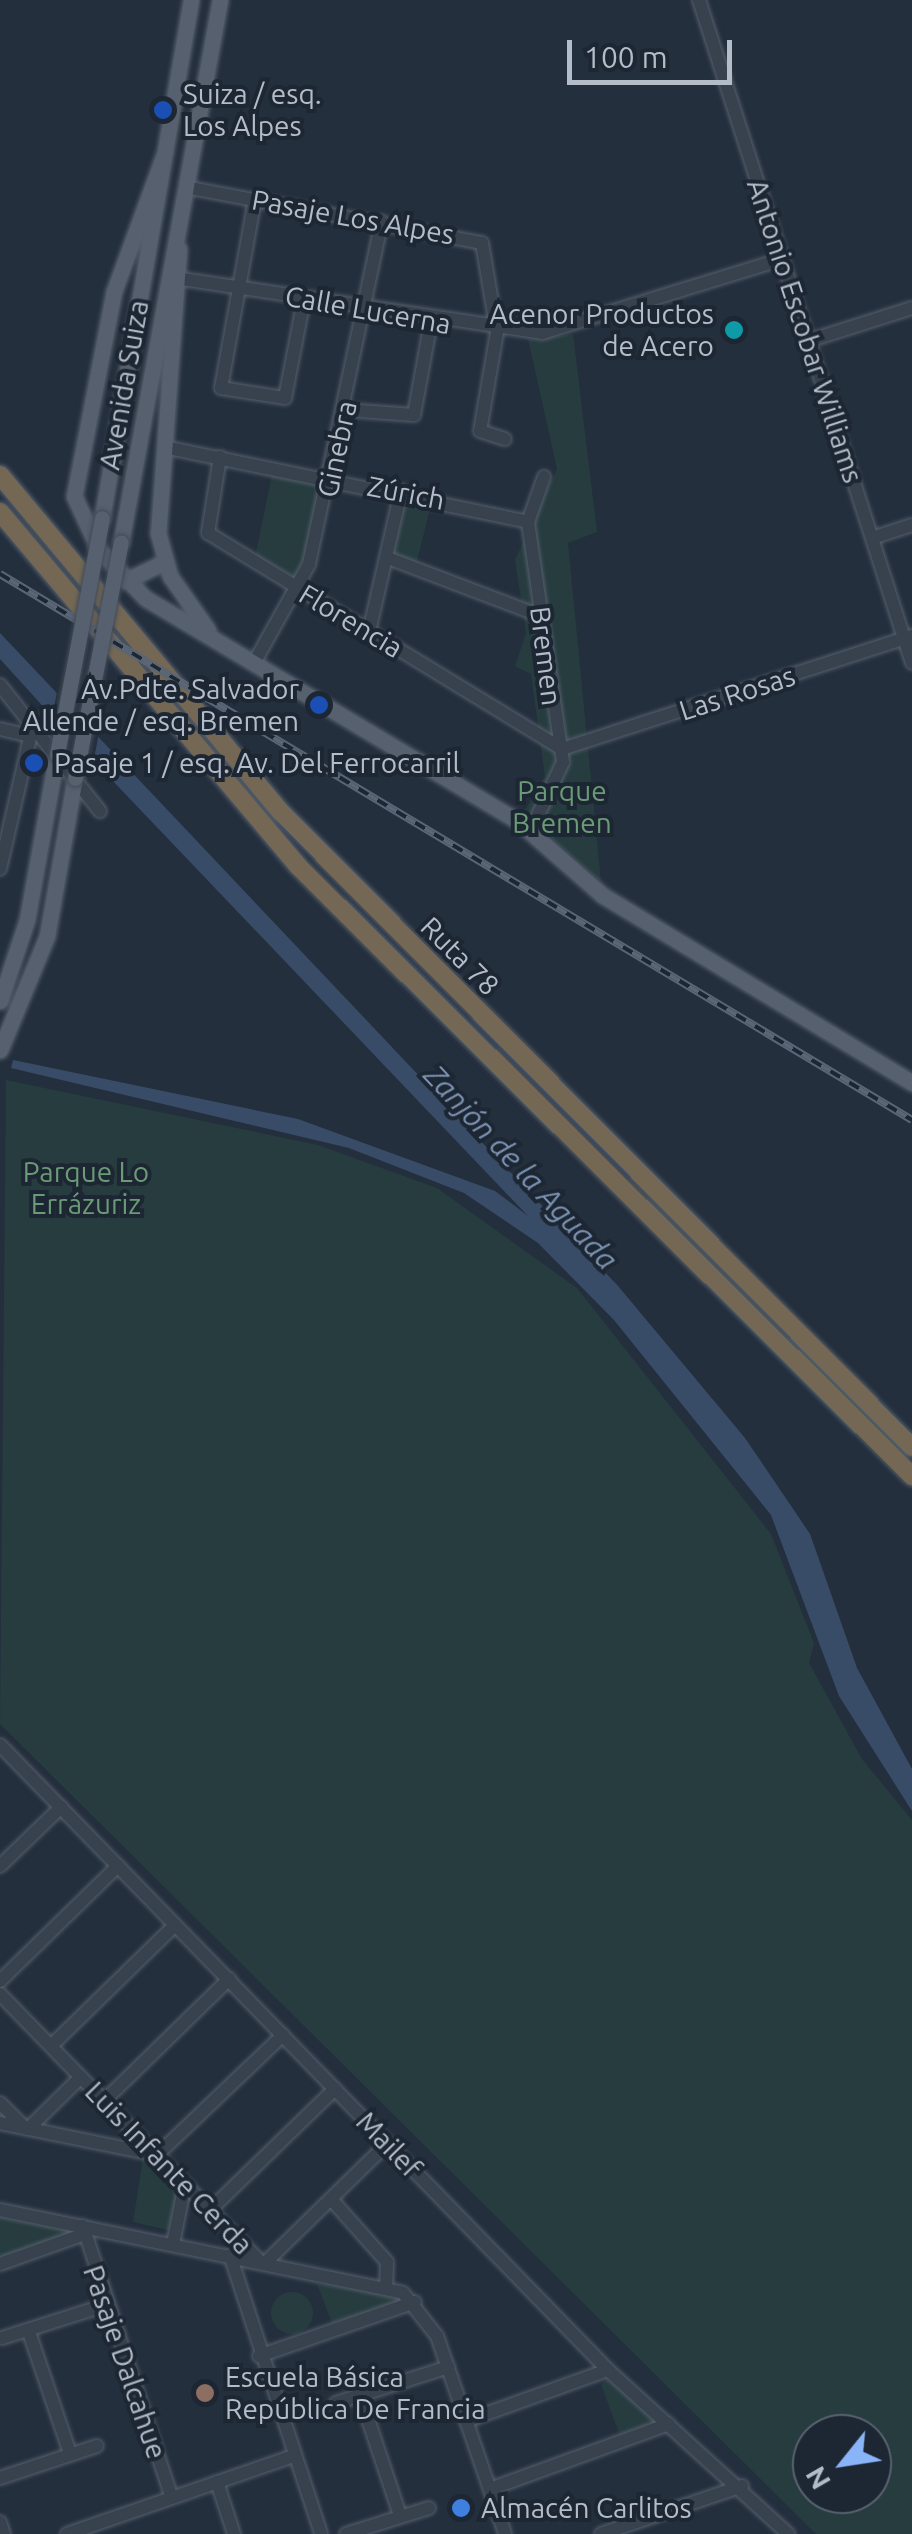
<!DOCTYPE html>
<html>
<head>
<meta charset="utf-8">
<style>
  body { margin:0 }
  #map { position:relative; width:912px; height:2534px; overflow:hidden; background:#242f3e; font-family:Ubuntu,sans-serif }
  div>[style] { position:absolute }
  [style*='--x'] { left:calc(var(--x)*1px); top:calc(var(--y)*1px); width:calc(var(--w)*1px); rotate:calc(var(--a)*1deg) }
  .green>* { inset:0; background:#263c3f }
  .round { border-radius:50% }
  .water>* { inset:0; background:#394c67 }
  .pier>* { inset:0; background:#242f3e }
  .roads { filter:drop-shadow(0 0 2px #565f6c) drop-shadow(0 0 2px #565f6c) }
  .minor>* { height:12px; margin:-6px; padding:0 6px; transform-origin:6px; border-radius:6px; background:#38414e }
  .major>* { height:15px; margin:-7.5px; padding:0 7.5px; transform-origin:7.5px; border-radius:7.5px; background:#56606e }
  .highway>* { height:18px; margin:-9px; padding:0 9px; transform-origin:9px; border-radius:9px; background:#746855 }
  .rail>* { height:8px; margin-top:-4px; transform-origin:0; background:repeating-linear-gradient(90deg,#1d2633 0 11px,#5a6575 0 22px); box-sizing:border-box; border-block:2px solid #5a6575 }
  .bridges { filter:drop-shadow(0 0 2px #414a57) drop-shadow(0 0 2px #414a57) }
  .major-bridge>* { height:15px; margin:-7.5px; padding:0 7.5px; transform-origin:7.5px; border-radius:7.5px; background:#56606e }
  .dots>* { width:28px; height:28px; translate:-50% -50%; box-sizing:border-box; border:5px solid #1d2633; border-radius:50% }
  span { translate:-50% -50%; white-space:nowrap; text-align:center; line-height:1.15; -webkit-text-stroke:8px #1d2633; paint-order:stroke }
  .poi-label { font-size:28px; color:#b4bcc9 }
  .left { translate:0 -50%; text-align:left }
  .right { translate:-100% -50%; text-align:right }
  .street-label { font-size:28px; color:#b4bcc9 }
  .park-label { font-size:28px; color:#6b9a76 }
  .water-label { font-size:30px; color:#7c92b1; font-style:italic }
  .north { position:absolute; left:792px; top:2414px; width:100px; height:100px; box-sizing:border-box; background:#1d2633; border:2px solid #59626f; border-radius:50%; rotate:240deg; font-size:28px; font-weight:700; line-height:40px; text-align:center; color:#b4bcc9 }
  .north::after { content:''; display:block; margin:auto; width:35px; height:45px; background:#8ab4f8; clip-path:polygon(50% 0,100% 100%,50% 72%,0 100%) }
  .scale { position:absolute; left:567px; top:40px; width:165px; height:45px; box-sizing:border-box; border:5px solid #b4bcc9; border-top:0; padding-left:12px; font-size:30px; line-height:35px; white-space:nowrap; color:#b4bcc9; -webkit-text-stroke:8px #1d2633; paint-order:stroke }
</style>
</head>
<body>
<div id="map">
  <div class="green">
    <div style="clip-path:polygon(573px 334px,597px 532px,568px 543px,601px 882px,523px 813px,545px 777px,531px 674px,515px 666px,526px 633px,515px 560px,557px 469px,528px 339px)"></div>
    <div style="clip-path:polygon(272px 475px,325px 487px,297px 578px,255px 557px)"></div>
    <div style="clip-path:polygon(406px 503px,431px 505px,416px 565px,392px 556px)"></div>
    <div style="clip-path:polygon(evenodd,6px 1080px,318px 1145px,437px 1188px,577px 1288px,771px 1534px,814px 1643px,809px 1663px,862px 1759px,912px 1820px,912px 2534px,816px 2534px,0 1724px,6px 1080px,812px 2434px,872px 2434px,872px 2494px,812px 2494px,812px 2434px)"></div>
    <div style="clip-path:polygon(143px 2158px,181px 2188px,172px 2231px,133px 2222px)"></div>
    <div style="clip-path:polygon(0 2217px,68px 2231px,68px 2236px,0 2257px)"></div>
    <div style="clip-path:polygon(317px 2284px,376px 2290px,403px 2303px,332px 2323px)"></div>
    <div class="round" style="left:271px;top:2292px;width:42px;height:42px"></div>
    <div style="clip-path:polygon(608px 2380px,661px 2423px,620px 2436px,601px 2384px)"></div>
  </div>
  <div class="water">
    <div style="clip-path:polygon(0 633px,618px 1286px,745px 1438px,810px 1534px,857px 1668px,912px 1769px,912px 1811px,839px 1696px,771px 1515px,614px 1320px,538px 1243px,464px 1193px,349px 1148px,11px 1068px,13px 1060px,298px 1119px,495px 1191px,528px 1216px,69px 735px,0 659px)"></div>
  </div>
  <div class="pier">
    <div style="clip-path:polygon(58px 687px,99px 733px,92px 769px,51px 722px)"></div>
  </div>
  <div class="roads">
    <div class="minor">
      <div style="--x:699;--y:0;--w:696;--a:72.19"></div>
      <div style="--x:185;--y:187;--w:302;--a:10.7"></div>
      <div style="--x:482;--y:243;--w:90;--a:80.4"></div>
      <div style="--x:497;--y:332;--w:100;--a:99.7"></div>
      <div style="--x:480;--y:431;--w:26;--a:18"></div>
      <div style="--x:255;--y:199;--w:192;--a:100.2"></div>
      <div style="--x:221;--y:388;--w:65;--a:8.9"></div>
      <div style="--x:285;--y:398;--w:101;--a:-79.1"></div>
      <div style="--x:182;--y:279;--w:364;--a:8.5"></div>
      <div style="--x:542;--y:333;--w:251;--a:-17.1"></div>
      <div style="--x:808;--y:341;--w:109;--a:-17.6"></div>
      <div style="--x:346;--y:410;--w:68;--a:4.2"></div>
      <div style="--x:414;--y:415;--w:96;--a:-79.7"></div>
      <div style="--x:164;--y:447;--w:372;--a:11.6"></div>
      <div style="--x:220;--y:457;--w:77;--a:99"></div>
      <div style="--x:208;--y:533;--w:415;--a:31.4"></div>
      <div style="--x:872;--y:538;--w:42;--a:-18"></div>
      <div style="--x:388;--y:558;--w:164;--a:20.8"></div>
      <div style="--x:369;--y:632;--w:145;--a:-77.2"></div>
      <div style="--x:254;--y:663;--w:113;--a:-60.9"></div>
      <div style="--x:309;--y:564;--w:350;--a:-78"></div>
      <div style="--x:0;--y:685;--w:161;--a:51.6"></div>
      <div style="--x:0;--y:729;--w:31;--a:13"></div>
      <div style="--x:562;--y:749;--w:368;--a:-17.9"></div>
      <div style="--x:531;--y:830;--w:75;--a:-64.8"></div>
      <div style="--x:563;--y:762;--w:243;--a:-98.3"></div>
      <div style="--x:528;--y:522;--w:48;--a:-70.4"></div>
      <div style="--x:0;--y:869;--w:153;--a:-77.1"></div>
      <div style="--x:0;--y:1745;--w:872;--a:45.79"></div>
      <div style="--x:608;--y:2370;--w:244;--a:42.3"></div>
      <div style="--x:0;--y:1866;--w:85;--a:-44"></div>
      <div style="--x:0;--y:1981;--w:165;--a:-44.3"></div>
      <div style="--x:0;--y:1994;--w:370;--a:45.8"></div>
      <div style="--x:51;--y:2046;--w:173;--a:-44.3"></div>
      <div style="--x:104;--y:2101;--w:175;--a:-44.3"></div>
      <div style="--x:0;--y:2103;--w:33;--a:45"></div>
      <div style="--x:0;--y:2123;--w:160;--a:11.5"></div>
      <div style="--x:157;--y:2155;--w:174;--a:-43.6"></div>
      <div style="--x:28;--y:2129;--w:74;--a:-44.5"></div>
      <div style="--x:331;--y:2199;--w:84;--a:48.4"></div>
      <div style="--x:387;--y:2262;--w:23;--a:92"></div>
      <div style="--x:0;--y:2210;--w:411;--a:11.6"></div>
      <div style="--x:403;--y:2293;--w:55;--a:51.7"></div>
      <div style="--x:437;--y:2336;--w:209;--a:71"></div>
      <div style="--x:210;--y:2210;--w:174;--a:-44.1"></div>
      <div style="--x:83;--y:2226;--w:286;--a:71.9"></div>
      <div style="--x:173;--y:2244;--w:61;--a:-78.7"></div>
      <div style="--x:230;--y:2255;--w:293;--a:71.9"></div>
      <div style="--x:266;--y:2262;--w:170;--a:-44.3"></div>
      <div style="--x:0;--y:2264;--w:87;--a:-19.5"></div>
      <div style="--x:29;--y:2332;--w:128;--a:71.3"></div>
      <div style="--x:2;--y:2338;--w:109;--a:-17.6"></div>
      <div style="--x:259;--y:2356;--w:165;--a:-19.1"></div>
      <div style="--x:360;--y:2395;--w:126;--a:71.6"></div>
      <div style="--x:336;--y:2403;--w:118;--a:-17.8"></div>
      <div style="--x:466;--y:2421;--w:151;--a:-19.8"></div>
      <div style="--x:0;--y:2478;--w:102;--a:-18.3"></div>
      <div style="--x:217;--y:2482;--w:55;--a:71.9"></div>
      <div style="--x:490;--y:2489;--w:190;--a:-20"></div>
      <div style="--x:0;--y:2522;--w:13;--a:72"></div>
      <div style="--x:67;--y:2534;--w:239;--a:-19"></div>
      <div style="--x:346;--y:2534;--w:87;--a:-17.4"></div>
      <div style="--x:601;--y:2534;--w:149;--a:-18.8"></div>
    </div>
    <div class="major">
      <div style="--x:165;--y:152;--w:148;--a:110.1"></div>
      <div style="--x:114;--y:291;--w:209;--a:101"></div>
      <div style="--x:74;--y:496;--w:60;--a:65.2"></div>
      <div style="--x:99;--y:550;--w:66;--a:46.2"></div>
      <div style="--x:145;--y:598;--w:436;--a:30.9"></div>
      <div style="--x:519;--y:822;--w:111;--a:41.3"></div>
      <div style="--x:602;--y:895;--w:363;--a:31.2"></div>
      <div style="--x:179;--y:249;--w:285;--a:94.2"></div>
      <div style="--x:158;--y:533;--w:45;--a:74.4"></div>
      <div style="--x:170;--y:576;--w:66;--a:54.9"></div>
      <div style="--x:102;--y:518;--w:526;--a:-80.25"></div>
      <div style="--x:121;--y:542;--w:551;--a:-79.65"></div>
      <div style="--x:125;--y:581;--w:43;--a:-26"></div>
      <div style="--x:0;--y:1001;--w:85;--a:-71.6"></div>
      <div style="--x:27;--y:920;--w:169;--a:-79.8"></div>
      <div style="--x:0;--y:1050;--w:123;--a:-67.6"></div>
      <div style="--x:47;--y:936;--w:160;--a:-80"></div>
    </div>
    <div class="highway">
      <div style="--x:0;--y:475;--w:439;--a:50.2"></div>
      <div style="--x:281;--y:812;--w:895;--a:45.18"></div>
      <div style="--x:0;--y:512;--w:463;--a:49.9"></div>
      <div style="--x:298;--y:866;--w:866;--a:44.81"></div>
    </div>
  </div>
  <div class="rail">
    <div style="--x:0;--y:574;--w:1063;--a:30.91"></div>
  </div>
  <div class="bridges">
    <div class="major-bridge">
      <div style="--x:57;--y:754;--w:240;--a:-79.2"></div>
      <div style="--x:75;--y:778;--w:240;--a:-79"></div>
    </div>
  </div>
  <div class="dots">
    <div style="left:163px;top:110px;background:#1a4fb4"></div>
    <div style="left:734px;top:330px;background:#0f9aa8"></div>
    <div style="left:319px;top:705px;background:#1a4fb4"></div>
    <div style="left:34px;top:763px;background:#1a4fb4"></div>
    <div style="left:205px;top:2393px;background:#8d6e63"></div>
    <div style="left:461px;top:2508px;background:#3f7fe0"></div>
  </div>
  <div class="poi-label">
    <span class="left" style="left:183px;top:110px">Suiza / esq.<br>Los Alpes</span>
    <span class="right" style="left:714px;top:330px">Acenor Productos<br>de Acero</span>
    <span class="right" style="left:299px;top:705px">Av.Pdte. Salvador<br>Allende / esq. Bremen</span>
    <span class="left" style="left:54px;top:763px">Pasaje 1 / esq. Av. Del Ferrocarril</span>
    <span class="left" style="left:225px;top:2393px">Escuela Básica<br>República De Francia</span>
    <span class="left" style="left:481px;top:2508px">Almacén Carlitos</span>
  </div>
  <div class="street-label">
    <span style="left:353px;top:217px;rotate:10deg">Pasaje Los Alpes</span>
    <span style="left:368px;top:310px;rotate:10deg">Calle Lucerna</span>
    <span style="left:805px;top:331px;rotate:72deg">Antonio Escobar Williams</span>
    <span style="left:124px;top:385px;rotate:-80deg">Avenida Suiza</span>
    <span style="left:337px;top:449px;rotate:-78deg">Ginebra</span>
    <span style="left:406px;top:493px;rotate:11deg">Zúrich</span>
    <span style="left:351px;top:621px;rotate:31deg">Florencia</span>
    <span style="left:546px;top:656px;rotate:83deg">Bremen</span>
    <span style="left:737px;top:693px;rotate:-18deg">Las Rosas</span>
    <span style="left:460px;top:956px;rotate:45deg">Ruta 78</span>
    <span style="left:389px;top:2145px;rotate:46deg">Mailef</span>
    <span style="left:169px;top:2168px;rotate:46deg">Luis Infante Cerda</span>
    <span style="left:125px;top:2362px;rotate:71deg">Pasaje Dalcahue</span>
  </div>
  <div class="park-label">
    <span style="left:562px;top:807px">Parque<br>Bremen</span>
    <span style="left:86px;top:1188px">Parque Lo<br>Errázuriz</span>
  </div>
  <div class="water-label">
    <span style="left:521px;top:1167px;rotate:47deg">Zanjón de la Aguada</span>
  </div>
  <div class="north">N</div>
  <div class="scale">100 m</div>
</div>
</body>
</html>
